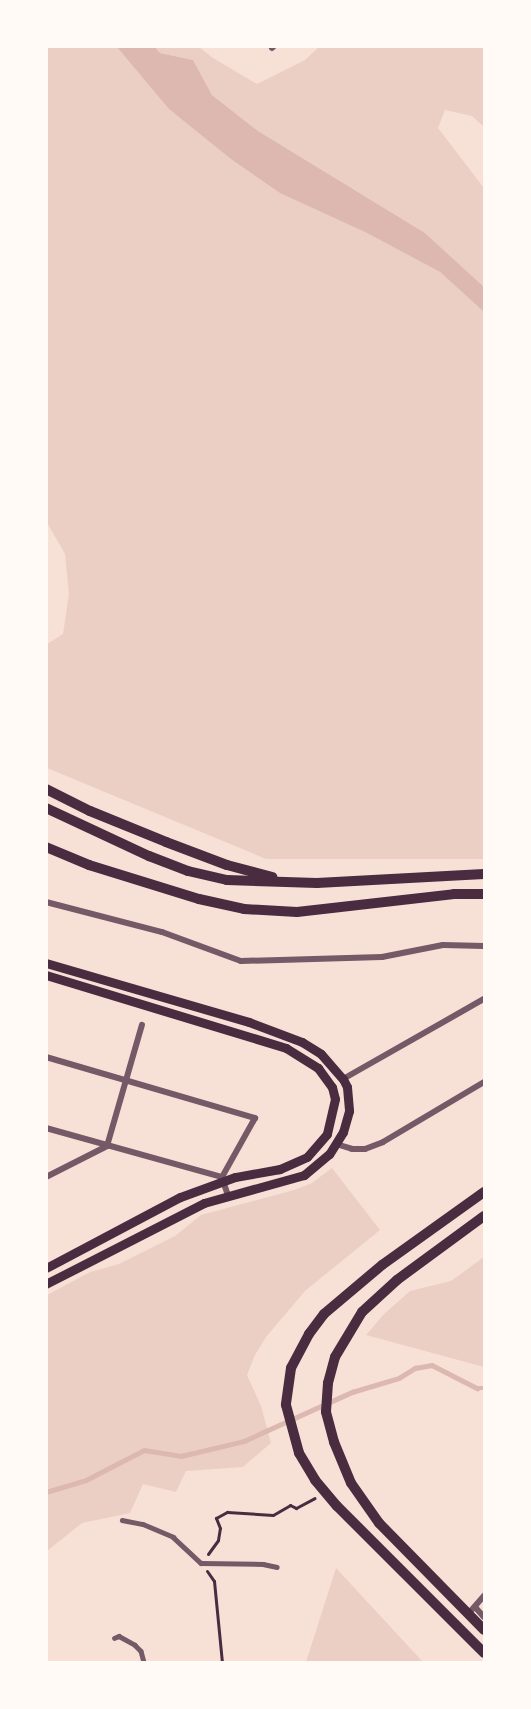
<!DOCTYPE html>
<html>
<head>
<meta charset="utf-8">
<style>
  body { margin:0 }
  #map { position:relative; width:531px; height:1709px; overflow:hidden; background:#f7e1d7; font-family:"Asap Condensed",sans-serif }
  div>[style] { position:absolute }
  [style*='--x'] { left:calc(var(--x)*1px); top:calc(var(--y)*1px); width:calc(var(--w)*1px); rotate:calc(var(--a)*1deg) }
  .green>* { inset:0; background:#ebcfc5 }
  .water>* { inset:0; background:#dcb8b0 }
  .stream>* { height:4.5px; margin:-2.25px; padding:0 2.25px; transform-origin:2.25px; border-radius:2.25px; background:#dcb8b0 }
  .path>* { height:3px; margin:-1.5px; padding:0 1.5px; transform-origin:1.5px; border-radius:1.5px; background:#4a2c40 }
  .pedestrian>* { height:4.5px; margin:-2.25px; padding:0 2.25px; transform-origin:2.25px; border-radius:2.25px; background:#755966 }
  .minor>* { height:6px; margin:-3px; padding:0 3px; transform-origin:3px; border-radius:3px; background:#755966 }
  .secondary>* { height:9px; margin:-4.5px; padding:0 4.5px; transform-origin:4.5px; border-radius:4.5px; background:#4a2c40 }
  .trunk>* { height:10px; margin:-5px; padding:0 5px; transform-origin:5px; border-radius:5px; background:#4a2c40 }
  span { translate:-50% -50%; white-space:nowrap; text-align:center; line-height:1.15; -webkit-text-stroke:4.5px #fffaf5; paint-order:stroke }
  .frame { position:absolute; inset:0; border:48px solid #fffaf5; pointer-events:none }
</style>
</head>
<body>
<div id="map">
  <div class="green">
    <div style="clip-path:polygon(46px 47px,117px 47px,123px 54px,365px 232px,440px 272px,484px 312px,484px 859px,266px 859px,47px 768px,47px 644px,63px 634px,69px 594px,65px 554px,46px 521px)"></div>
    <div style="clip-path:polygon(155px 47px,199px 47px,213px 58px,257px 84px,305px 60px,319px 47px,484px 47px,484px 127px,472px 116px,445px 110px,438px 128px,484px 188px,484px 287px,425px 233px,258px 131px,212px 95px,193px 60px,160px 53px)"></div>
    <div style="clip-path:polygon(332px 1168px,380px 1230px,305px 1291px,266px 1337px,255px 1355px,247px 1375px,261px 1406px,271px 1443px,243px 1467px,186px 1471px,176px 1492px,143px 1484px,130px 1513px,82px 1523px,47px 1551px,47px 1295px,90px 1272px,119px 1264px,175px 1236px,201px 1215px,294px 1190px,312px 1183px)"></div>
    <div style="clip-path:polygon(484px 1257px,484px 1367px,366px 1335px,384px 1314px,410px 1291px,451px 1281px)"></div>
    <div style="clip-path:polygon(336px 1568px,423px 1662px,306px 1662px)"></div>
  </div>
  <div class="water">
    <div style="clip-path:polygon(117px 47px,155px 47px,160px 53px,193px 60px,212px 95px,258px 131px,425px 233px,484px 287px,484px 312px,440px 272px,365px 232px,280px 193px,231px 159px,169px 109px)"></div>
  </div>
  <div class="stream">
    <div style="--x:46;--y:1492;--w:42;--a:-16.7"></div>
    <div style="--x:86;--y:1480;--w:65;--a:-27.3"></div>
    <div style="--x:144;--y:1450;--w:37;--a:9"></div>
    <div style="--x:181;--y:1456;--w:65;--a:-13.4"></div>
    <div style="--x:244;--y:1441;--w:119;--a:-24.4"></div>
    <div style="--x:352;--y:1392;--w:49;--a:-16.6"></div>
    <div style="--x:399;--y:1378;--w:19;--a:-32"></div>
    <div style="--x:415;--y:1368;--w:17;--a:-10"></div>
    <div style="--x:432;--y:1365;--w:51;--a:27.1"></div>
    <div style="--x:477;--y:1388;--w:7;--a:0"></div>
  </div>
  <div class="path">
    <div style="--x:208;--y:1554;--w:17;--a:-54"></div>
    <div style="--x:218;--y:1540;--w:12;--a:-81"></div>
    <div style="--x:220;--y:1528;--w:11;--a:-112"></div>
    <div style="--x:216;--y:1518;--w:13;--a:-29"></div>
    <div style="--x:227;--y:1512;--w:46;--a:3.7"></div>
    <div style="--x:273;--y:1515;--w:20;--a:-30"></div>
    <div style="--x:290;--y:1505;--w:7;--a:27"></div>
    <div style="--x:296;--y:1508;--w:21;--a:-28"></div>
    <div style="--x:207;--y:1571;--w:12;--a:55"></div>
    <div style="--x:214;--y:1581;--w:81;--a:84.4"></div>
  </div>
  <div class="pedestrian">
    <div style="--x:122;--y:1520;--w:21;--a:11"></div>
    <div style="--x:143;--y:1524;--w:33;--a:23"></div>
    <div style="--x:173;--y:1537;--w:38;--a:43"></div>
    <div style="--x:201;--y:1563;--w:62;--a:0.9"></div>
    <div style="--x:263;--y:1564;--w:14;--a:12"></div>
    <div style="--x:114;--y:1638;--w:5;--a:-22"></div>
    <div style="--x:119;--y:1636;--w:18;--a:29"></div>
    <div style="--x:135;--y:1645;--w:8;--a:45"></div>
    <div style="--x:141;--y:1651;--w:11;--a:75"></div>
  </div>
  <div class="minor">
    <div style="--x:272;--y:48;--w:3;--a:-45"></div>
    <div style="--x:46;--y:902;--w:120;--a:14.5"></div>
    <div style="--x:162;--y:932;--w:84;--a:20.2"></div>
    <div style="--x:241;--y:961;--w:141;--a:-1.6"></div>
    <div style="--x:382;--y:957;--w:62;--a:-11.1"></div>
    <div style="--x:443;--y:945;--w:41;--a:1.4"></div>
    <div style="--x:46;--y:1057;--w:218;--a:16.3"></div>
    <div style="--x:255;--y:1118;--w:68;--a:119.2"></div>
    <div style="--x:343;--y:1079;--w:162;--a:-29.6"></div>
    <div style="--x:46;--y:1128;--w:183;--a:15.6"></div>
    <div style="--x:336;--y:1144;--w:17;--a:17"></div>
    <div style="--x:352;--y:1149;--w:13;--a:0"></div>
    <div style="--x:365;--y:1149;--w:19;--a:-21"></div>
    <div style="--x:383;--y:1142;--w:117;--a:-30.7"></div>
    <div style="--x:46;--y:1177;--w:68;--a:-26.9"></div>
    <div style="--x:107;--y:1146;--w:126;--a:-73.9"></div>
    <div style="--x:222;--y:1178;--w:18;--a:71"></div>
    <div style="--x:475;--y:1607;--w:13;--a:48"></div>
    <div style="--x:469;--y:1613;--w:23;--a:-49"></div>
  </div>
  <div class="secondary">
    <div style="--x:46;--y:963;--w:211;--a:16.2"></div>
    <div style="--x:249;--y:1022;--w:57;--a:20.7"></div>
    <div style="--x:302;--y:1042;--w:22;--a:32"></div>
    <div style="--x:321;--y:1054;--w:33;--a:49"></div>
    <div style="--x:343;--y:1079;--w:9;--a:63"></div>
    <div style="--x:347;--y:1087;--w:24;--a:85"></div>
    <div style="--x:349;--y:1111;--w:22;--a:106"></div>
    <div style="--x:343;--y:1132;--w:26;--a:122"></div>
    <div style="--x:329;--y:1154;--w:33;--a:140"></div>
    <div style="--x:304;--y:1175;--w:104;--a:164.4"></div>
    <div style="--x:204;--y:1203;--w:178;--a:152.9"></div>
    <div style="--x:46;--y:975;--w:251;--a:16.9"></div>
    <div style="--x:286;--y:1048;--w:38;--a:32"></div>
    <div style="--x:318;--y:1068;--w:24;--a:54"></div>
    <div style="--x:332;--y:1087;--w:12;--a:76"></div>
    <div style="--x:335;--y:1099;--w:36;--a:103"></div>
    <div style="--x:327;--y:1134;--w:30;--a:131"></div>
    <div style="--x:307;--y:1157;--w:30;--a:156"></div>
    <div style="--x:280;--y:1169;--w:46;--a:169.9"></div>
    <div style="--x:235;--y:1177;--w:59;--a:160"></div>
    <div style="--x:180;--y:1197;--w:152;--a:152.1"></div>
  </div>
  <div class="trunk">
    <div style="--x:46;--y:789;--w:49;--a:26.6"></div>
    <div style="--x:90;--y:811;--w:82;--a:22.2"></div>
    <div style="--x:166;--y:842;--w:65;--a:20.7"></div>
    <div style="--x:227;--y:865;--w:47;--a:14.9"></div>
    <div style="--x:46;--y:808;--w:114;--a:25"></div>
    <div style="--x:149;--y:856;--w:42;--a:21"></div>
    <div style="--x:188;--y:871;--w:40;--a:13"></div>
    <div style="--x:227;--y:880;--w:90;--a:1.9"></div>
    <div style="--x:317;--y:883;--w:167;--a:-3.1"></div>
    <div style="--x:46;--y:847;--w:47;--a:22.7"></div>
    <div style="--x:89;--y:865;--w:115;--a:17.2"></div>
    <div style="--x:199;--y:899;--w:46;--a:12.5"></div>
    <div style="--x:244;--y:909;--w:53;--a:3.2"></div>
    <div style="--x:297;--y:912;--w:158;--a:-6.5"></div>
    <div style="--x:454;--y:894;--w:30;--a:0"></div>
    <div style="--x:484;--y:1192;--w:125;--a:144.4"></div>
    <div style="--x:382;--y:1265;--w:76;--a:139.8"></div>
    <div style="--x:324;--y:1314;--w:25;--a:127"></div>
    <div style="--x:309;--y:1334;--w:38;--a:118"></div>
    <div style="--x:291;--y:1368;--w:37;--a:98"></div>
    <div style="--x:286;--y:1405;--w:50;--a:74.8"></div>
    <div style="--x:299;--y:1453;--w:31;--a:59"></div>
    <div style="--x:315;--y:1480;--w:34;--a:50"></div>
    <div style="--x:337;--y:1506;--w:208;--a:45"></div>
    <div style="--x:484;--y:1216;--w:108;--a:143.7"></div>
    <div style="--x:397;--y:1280;--w:47;--a:137.6"></div>
    <div style="--x:362;--y:1312;--w:52;--a:121"></div>
    <div style="--x:335;--y:1357;--w:27;--a:105"></div>
    <div style="--x:328;--y:1383;--w:29;--a:94"></div>
    <div style="--x:326;--y:1412;--w:31;--a:75"></div>
    <div style="--x:334;--y:1442;--w:44;--a:67.5"></div>
    <div style="--x:351;--y:1483;--w:49;--a:55"></div>
    <div style="--x:379;--y:1523;--w:150;--a:45.5"></div>
  </div>
  <div class="frame"></div>
</div>
</body>
</html>
